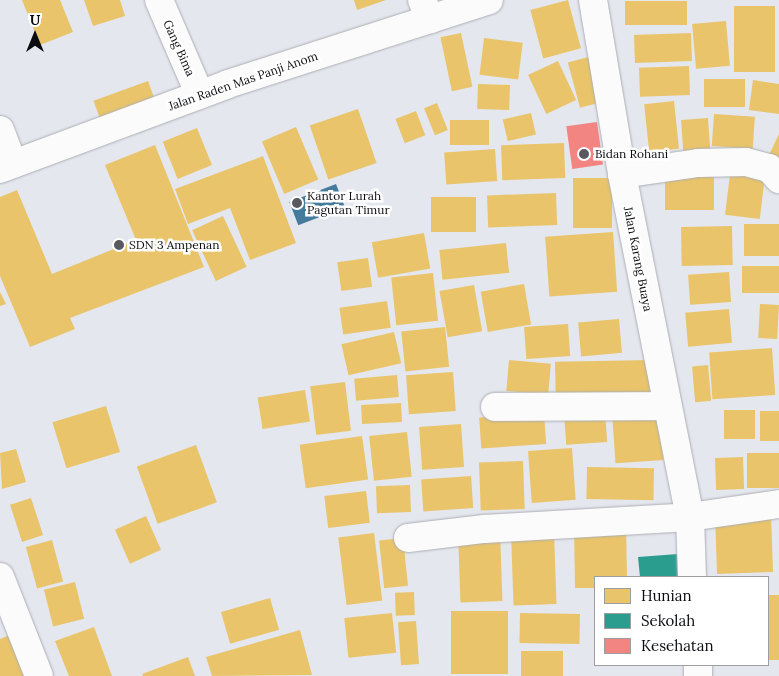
<!DOCTYPE html>
<html>
<head>
<meta charset="utf-8">
<style>
  body { margin:0 }
  #map { position:relative; width:779px; height:676px; overflow:hidden; background:#e4e7ee; font-family:Lora,serif }
  div>[style] { position:absolute }
  [style*='--x'] { left:calc(var(--x)*1px); top:calc(var(--y)*1px); width:calc(var(--w)*1px); rotate:calc(var(--a)*1deg) }
  .homes>* { inset:0; background:#e9c46a; transform-origin:0 0 }
  .schools>* { inset:0; background:#2a9d8f }
  .health>* { inset:0; background:#f28482; transform-origin:0 0 }
  .public>* { inset:0; background:#457b9d; transform-origin:0 0 }
  .roads { filter:drop-shadow(0 0 1px #acaeb3) drop-shadow(0 0 1px #acaeb3) }
  .minor>* { height:28px; margin:-14px; padding:0 14px; transform-origin:14px; border-radius:14px; background:#fbfbfc }
  .tertiary>* { height:28px; margin:-14px; padding:0 14px; transform-origin:14px; border-radius:14px; background:#fbfbfc }
  .dots>* { width:14px; height:14px; translate:-50% -50%; box-sizing:border-box; border:2px solid #fff; border-radius:50% }
  span { translate:-50% -50%; white-space:nowrap; text-align:center; line-height:1.15; -webkit-text-stroke:5px #fff; paint-order:stroke }
  .street-label { font-size:12px; color:#0b0c10 }
  .poi-label { font-size:12px; color:#0b0c10 }
  .left { translate:0 -50%; text-align:left }
  .legend { position:absolute; left:594px; top:576px; width:175px; height:90px; box-sizing:border-box; background:#fff; border:1px solid #9d9e9f; margin:0; padding:6px 9px; list-style:none; font-size:15px; color:#0b0c10 }
  .legend li { display:flex; align-items:center; gap:10px; height:25px }
  .legend b { width:25px; border:1px solid #9d9e9f }
  .north { position:absolute; left:10px; top:10px; width:50px; height:50px; -webkit-text-stroke:4px #fff; paint-order:stroke; rotate:0deg; font-size:14px; font-weight:700; line-height:20px; text-align:center; color:#0b0c10 }
  .north::after { content:''; display:block; margin:auto; width:18px; height:22px; background:#0b0c10; clip-path:polygon(50% 0,100% 100%,50% 72%,0 100%) }
</style>
</head>
<body>
<div id="map">
  <div class="homes">
    <div style="clip-path:polygon(22px 0,60px 0,73px 32px,40px 45px)"></div>
    <div style="clip-path:polygon(84px 0,120px 0,125px 16px,93px 26px)"></div>
    <div style="clip-path:polygon(354px 0,386px 0,357px 10px)"></div>
    <div style="left:568px;top:0;width:50px;height:39px;rotate:75deg"></div>
    <div style="left:687px;top:1px;width:24px;height:62px;rotate:90deg"></div>
    <div style="left:734px;top:6px;width:41px;height:66px"></div>
    <div style="left:726px;top:21px;width:45px;height:34px;rotate:85deg"></div>
    <div style="left:461px;top:33px;width:55px;height:21px;rotate:78deg"></div>
    <div style="left:691px;top:33px;width:28px;height:57px;rotate:88deg"></div>
    <div style="left:484px;top:38px;width:39px;height:37px;rotate:7deg"></div>
    <div style="left:592px;top:56px;width:47px;height:25px;rotate:75deg"></div>
    <div style="left:558px;top:61px;width:43px;height:33px;rotate:65deg"></div>
    <div style="left:689px;top:66px;width:29px;height:50px;rotate:88deg"></div>
    <div style="left:704px;top:79px;width:41px;height:28px"></div>
    <div style="clip-path:polygon(753px 80px,779px 84px,779px 114px,749px 110px)"></div>
    <div style="left:148px;top:81px;width:20px;height:58px;rotate:70deg"></div>
    <div style="left:478px;top:84px;width:32px;height:25px;rotate:2deg"></div>
    <div style="left:674px;top:101px;width:48px;height:30px;rotate:84deg"></div>
    <div style="left:437px;top:103px;width:29px;height:14px;rotate:68deg"></div>
    <div style="left:358px;top:109px;width:57px;height:51px;rotate:71deg"></div>
    <div style="left:416px;top:111px;width:26px;height:22px;rotate:69deg"></div>
    <div style="left:531px;top:113px;width:22px;height:29px;rotate:77deg"></div>
    <div style="left:714px;top:114px;width:41px;height:32px;rotate:4deg"></div>
    <div style="left:708px;top:118px;width:31px;height:27px;rotate:86deg"></div>
    <div style="left:489px;top:120px;width:25px;height:39px;rotate:90deg"></div>
    <div style="left:296px;top:127px;width:57px;height:37px;rotate:67deg"></div>
    <div style="left:197px;top:128px;width:40px;height:37px;rotate:68deg"></div>
    <div style="clip-path:polygon(779px 134px,779px 160px,769px 155px)"></div>
    <div style="left:564px;top:143px;width:35px;height:63px;rotate:88deg"></div>
    <div style="clip-path:polygon(155px 145px,204px 267px,70px 318px,75px 329px,30px 347px,0 276px,0 197px,17px 190px,52px 274px,136px 240px,105px 165px)"></div>
    <div style="left:495px;top:149px;width:32px;height:51px;rotate:86deg"></div>
    <div style="clip-path:polygon(263px 156px,296px 243px,250px 260px,230px 208px,188px 224px,175px 189px)"></div>
    <div style="left:731px;top:166px;width:35px;height:49px;rotate:7deg"></div>
    <div style="left:665px;top:168px;width:49px;height:42px"></div>
    <div style="left:573px;top:178px;width:39px;height:50px"></div>
    <div style="left:556px;top:193px;width:32px;height:69px;rotate:88deg"></div>
    <div style="left:476px;top:197px;width:35px;height:45px;rotate:90deg"></div>
    <div style="left:223px;top:216px;width:56px;height:34px;rotate:65deg"></div>
    <div style="left:744px;top:224px;width:35px;height:32px"></div>
    <div style="left:732px;top:226px;width:39px;height:51px;rotate:89deg"></div>
    <div style="left:613px;top:232px;width:60px;height:68px;rotate:86deg"></div>
    <div style="left:424px;top:233px;width:36px;height:53px;rotate:80deg"></div>
    <div style="left:506px;top:243px;width:30px;height:67px;rotate:84deg"></div>
    <div style="left:368px;top:258px;width:29px;height:31px;rotate:82deg"></div>
    <div style="left:742px;top:266px;width:37px;height:27px"></div>
    <div style="left:729px;top:272px;width:30px;height:41px;rotate:86deg"></div>
    <div style="left:433px;top:273px;width:48px;height:42px;rotate:84deg"></div>
    <div style="left:524px;top:284px;width:41px;height:44px;rotate:80deg"></div>
    <div style="left:474px;top:285px;width:47px;height:35px;rotate:80deg"></div>
    <div style="clip-path:polygon(0 292px,6px 304px,0 306px)"></div>
    <div style="left:387px;top:301px;width:27px;height:48px;rotate:82deg"></div>
    <div style="left:760px;top:304px;width:19px;height:34px;rotate:3deg"></div>
    <div style="left:729px;top:309px;width:34px;height:44px;rotate:85deg"></div>
    <div style="left:619px;top:319px;width:34px;height:41px;rotate:85deg"></div>
    <div style="left:568px;top:324px;width:32px;height:44px;rotate:86deg"></div>
    <div style="left:445px;top:327px;width:40px;height:44px;rotate:84deg"></div>
    <div style="left:394px;top:332px;width:32px;height:54px;rotate:77deg"></div>
    <div style="left:772px;top:348px;width:47px;height:63px;rotate:86deg"></div>
    <div style="left:509px;top:360px;width:42px;height:31px;rotate:5deg"></div>
    <div style="left:652px;top:360px;width:39px;height:97px;rotate:89deg"></div>
    <div style="left:708px;top:365px;width:36px;height:16px;rotate:85deg"></div>
    <div style="left:453px;top:372px;width:39px;height:47px;rotate:86deg"></div>
    <div style="left:397px;top:375px;width:22px;height:43px;rotate:85deg"></div>
    <div style="left:345px;top:382px;width:49px;height:35px;rotate:83deg"></div>
    <div style="left:305px;top:390px;width:32px;height:48px;rotate:81deg"></div>
    <div style="left:401px;top:403px;width:19px;height:40px;rotate:87deg"></div>
    <div style="left:106px;top:406px;width:48px;height:56px;rotate:73deg"></div>
    <div style="left:755px;top:410px;width:29px;height:31px;rotate:90deg"></div>
    <div style="left:605px;top:411px;width:31px;height:41px;rotate:86deg"></div>
    <div style="left:660px;top:411px;width:49px;height:48px;rotate:86deg"></div>
    <div style="left:779px;top:411px;width:30px;height:19px;rotate:90deg"></div>
    <div style="left:544px;top:413px;width:31px;height:65px;rotate:86deg"></div>
    <div style="left:461px;top:424px;width:43px;height:42px;rotate:86deg"></div>
    <div style="left:407px;top:432px;width:45px;height:38px;rotate:84deg"></div>
    <div style="left:362px;top:436px;width:44px;height:63px;rotate:82deg"></div>
    <div style="left:196px;top:445px;width:61px;height:63px;rotate:70deg"></div>
    <div style="left:572px;top:448px;width:52px;height:44px;rotate:86deg"></div>
    <div style="clip-path:polygon(16px 449px,26px 482px,2px 489px,0 453px)"></div>
    <div style="left:747px;top:453px;width:32px;height:35px"></div>
    <div style="left:743px;top:457px;width:32px;height:28px;rotate:88deg"></div>
    <div style="left:523px;top:461px;width:48px;height:44px;rotate:88deg"></div>
    <div style="left:587px;top:467px;width:67px;height:32px;rotate:1deg"></div>
    <div style="left:471px;top:476px;width:32px;height:50px;rotate:86deg"></div>
    <div style="left:410px;top:485px;width:27px;height:34px;rotate:88deg"></div>
    <div style="left:366px;top:491px;width:32px;height:42px;rotate:83deg"></div>
    <div style="left:31px;top:498px;width:39px;height:22px;rotate:72deg"></div>
    <div style="left:771px;top:514px;width:58px;height:56px;rotate:88deg"></div>
    <div style="left:146px;top:516px;width:37px;height:34px;rotate:66deg"></div>
    <div style="clip-path:polygon(626px 525px,627px 577px,595px 577px,595px 588px,575px 588px,574px 526px)"></div>
    <div style="left:500px;top:531px;width:70px;height:42px;rotate:88deg"></div>
    <div style="left:554px;top:532px;width:72px;height:43px;rotate:88deg"></div>
    <div style="left:374px;top:533px;width:68px;height:36px;rotate:83deg"></div>
    <div style="left:403px;top:538px;width:48px;height:24px;rotate:84deg"></div>
    <div style="left:52px;top:540px;width:43px;height:27px;rotate:75deg"></div>
    <div style="left:75px;top:582px;width:38px;height:32px;rotate:76deg"></div>
    <div style="left:414px;top:592px;width:23px;height:19px;rotate:88deg"></div>
    <div style="left:768px;top:595px;width:11px;height:65px"></div>
    <div style="left:270px;top:598px;width:33px;height:51px;rotate:74deg"></div>
    <div style="left:451px;top:611px;width:57px;height:63px"></div>
    <div style="left:392px;top:613px;width:40px;height:48px;rotate:84deg"></div>
    <div style="left:520px;top:613px;width:60px;height:30px;rotate:1deg"></div>
    <div style="left:416px;top:621px;width:43px;height:18px;rotate:86deg"></div>
    <div style="clip-path:polygon(94px 627px,112px 676px,69px 676px,55px 641px)"></div>
    <div style="clip-path:polygon(300px 630px,312px 675px,212px 676px,206px 657px)"></div>
    <div style="clip-path:polygon(15px 633px,32px 676px,0 676px,0 639px)"></div>
    <div style="left:563px;top:651px;width:25px;height:42px;rotate:90deg"></div>
    <div style="clip-path:polygon(188px 657px,195px 676px,143px 676px,142px 674px)"></div>
  </div>
  <div class="schools">
    <div style="clip-path:polygon(678px 554px,680px 577px,640px 577px,638px 557px)"></div>
  </div>
  <div class="health">
    <div style="left:597px;top:122px;width:43px;height:31px;rotate:82deg"></div>
  </div>
  <div class="public">
    <div style="left:336px;top:184px;width:25px;height:50px;rotate:69deg"></div>
  </div>
  <div class="roads">
    <div class="minor">
      <div style="--x:159;--y:0;--w:103;--a:66.7"></div>
      <div style="--x:422;--y:0;--w:21;--a:67"></div>
      <div style="--x:593;--y:0;--w:176;--a:80.5"></div>
      <div style="--x:622;--y:174;--w:350;--a:78.8"></div>
      <div style="--x:690;--y:517;--w:60;--a:88.1"></div>
      <div style="--x:0;--y:130;--w:36;--a:69"></div>
      <div style="--x:622;--y:174;--w:77;--a:-8.2"></div>
      <div style="--x:698;--y:163;--w:48;--a:-1.2"></div>
      <div style="--x:746;--y:162;--w:24;--a:15"></div>
      <div style="--x:769;--y:168;--w:15;--a:48"></div>
      <div style="--x:495;--y:407;--w:171;--a:-0.3"></div>
      <div style="--x:408;--y:538;--w:77;--a:-6.8"></div>
      <div style="--x:484;--y:529;--w:206;--a:-3.3"></div>
      <div style="--x:690;--y:517;--w:90;--a:-8.3"></div>
      <div style="--x:0;--y:577;--w:106;--a:68.5"></div>
      <div style="--x:698;--y:665;--w:11;--a:90"></div>
    </div>
    <div class="tertiary">
      <div style="--x:0;--y:169;--w:243;--a:-20.4"></div>
      <div style="--x:228;--y:84;--w:274;--a:-17.8"></div>
    </div>
  </div>
  <div class="dots">
    <div style="left:584px;top:154px;background:#57595e"></div>
    <div style="left:297px;top:203px;background:#57595e"></div>
    <div style="left:119px;top:245px;background:#57595e"></div>
  </div>
  <div class="street-label">
    <span style="left:179px;top:48px;rotate:66deg">Gang Bima</span>
    <span style="left:243px;top:81px;rotate:-19deg">Jalan Raden Mas Panji Anom</span>
    <span style="left:638px;top:259px;rotate:79deg">Jalan Karang Buaya</span>
  </div>
  <div class="poi-label">
    <span class="left" style="left:595px;top:154px">Bidan Rohani</span>
    <span class="left" style="left:307px;top:203px">Kantor Lurah<br>Pagutan Timur</span>
    <span class="left" style="left:129px;top:245px">SDN 3 Ampenan</span>
  </div>
  <ul class="legend">
  <li><b style="height:14px;background:#e9c46a"></b>Hunian</li>
  <li><b style="height:14px;background:#2a9d8f"></b>Sekolah</li>
  <li><b style="height:14px;background:#f28482"></b>Kesehatan</li>
  </ul>
  <div class="north">U</div>
</div>
</body>
</html>
